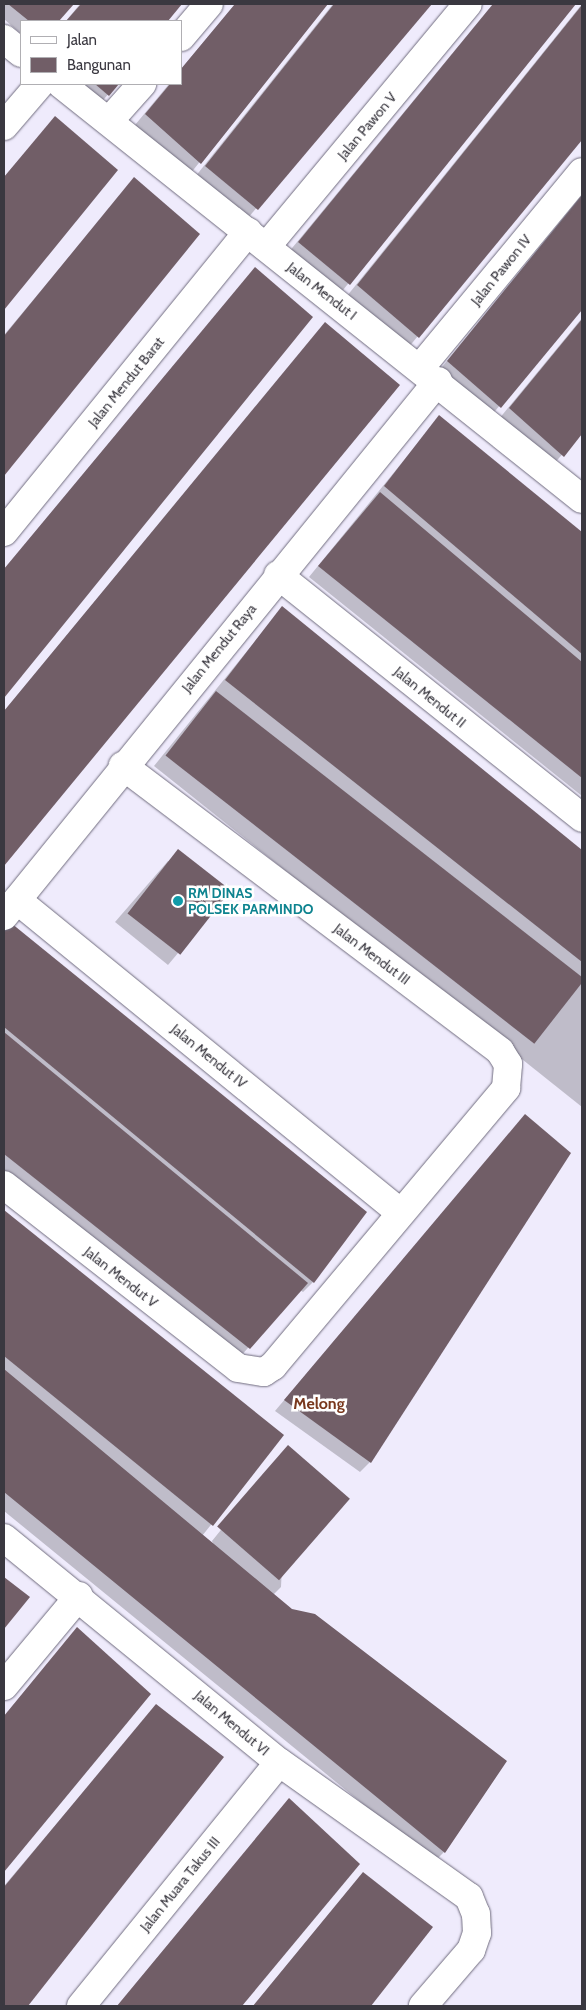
<!DOCTYPE html>
<html>
<head>
<meta charset="utf-8">
<style>
  body { margin:0 }
  #map { position:relative; width:586px; height:2010px; overflow:hidden; background:#efebfc; font-family:Cabin,sans-serif }
  div>[style] { position:absolute }
  [style*='--x'] { left:calc(var(--x)*1px); top:calc(var(--y)*1px); width:calc(var(--w)*1px); rotate:calc(var(--a)*1deg) }
  .shadow>* { inset:0; background:#0003 }
  .building>* { inset:0; background:#715e67; transform-origin:0 0 }
  .roads { filter:drop-shadow(0 0 1px #706c7e) drop-shadow(0 0 1px #706c7e) }
  .minor>* { height:28px; margin:-14px; padding:0 14px; transform-origin:14px; border-radius:14px; background:#fff }
  .dots>* { width:14px; height:14px; translate:-50% -50%; box-sizing:border-box; border:2px solid #fff; border-radius:50% }
  span { translate:-50% -50%; white-space:nowrap; text-align:center; line-height:1.15; -webkit-text-stroke:5px #fff; paint-order:stroke }
  .street-label { font-size:14px; color:#3a3840 }
  .culture-label { font-size:14px; color:#0d838f; font-weight:700 }
  .left { translate:0 -50%; text-align:left }
  .quarter-label { font-size:16px; color:#79381d; font-weight:700 }
  .frame { position:absolute; inset:0; border:5px solid #3a3840; pointer-events:none }
  .legend { position:absolute; left:20px; top:20px; width:162px; height:65px; box-sizing:border-box; background:#fff; border:1px solid #b0afb3; margin:0; padding:6px 9px; list-style:none; font-size:15px; color:#3a3840 }
  .legend li { display:flex; align-items:center; gap:10px; height:25px }
  .legend b { width:25px; border:1px solid #b0afb3 }
</style>
</head>
<body>
<div id="map">
  <div class="shadow">
    <div style="clip-path:polygon(4px 4px,72px 4px,58px 21px,21px 21px,21px 34px,4px 19px)"></div>
    <div style="clip-path:polygon(80px 4px,181px 4px,167px 21px,66px 21px)"></div>
    <div style="clip-path:polygon(235px 4px,327px 4px,190px 174px,135px 125px,169px 84px,181px 84px,181px 69px)"></div>
    <div style="clip-path:polygon(333px 4px,430px 4px,247px 219px,195px 177px)"></div>
    <div style="clip-path:polygon(493px 4px,574px 4px,339px 295px,288px 253px)"></div>
    <div style="clip-path:polygon(582px 4px,582px 138px,408px 348px,347px 296px)"></div>
    <div style="clip-path:polygon(72px 84px,117px 84px,98px 106px)"></div>
    <div style="clip-path:polygon(55px 118px,116px 170px,4px 308px,4px 177px)"></div>
    <div style="clip-path:polygon(134px 179px,198px 235px,4px 474px,4px 335px)"></div>
    <div style="clip-path:polygon(582px 195px,582px 308px,490px 417px,438px 372px)"></div>
    <div style="clip-path:polygon(255px 268px,311px 317px,4px 696px,4px 569px)"></div>
    <div style="clip-path:polygon(582px 318px,582px 432px,552px 466px,499px 419px)"></div>
    <div style="clip-path:polygon(325px 324px,399px 385px,4px 865px,4px 711px)"></div>
    <div style="clip-path:polygon(439px 417px,582px 533px,582px 796px,309px 577px)"></div>
    <div style="clip-path:polygon(282px 608px,582px 852px,582px 1107px,154px 766px)"></div>
    <div style="clip-path:polygon(168px 861px,230px 891px,168px 965px,115px 922px)"></div>
    <div style="clip-path:polygon(11px 924px,313px 1282px,303px 1292px,300px 1290px,238px 1359px,4px 1173px,4px 932px)"></div>
    <div style="clip-path:polygon(525px 1115px,370px 1462px,360px 1472px,275px 1411px)"></div>
    <div style="clip-path:polygon(4px 1212px,283px 1435px,202px 1536px,214px 1546px,212px 1541px,288px 1447px,281px 1587px,273px 1595px,444px 1852px,434px 1862px,4px 1511px)"></div>
    <div style="clip-path:polygon(67px 1640px,149px 1694px,4px 1871px,4px 1716px)"></div>
    <div style="clip-path:polygon(156px 1706px,223px 1757px,27px 2006px,4px 2006px,4px 1886px)"></div>
    <div style="clip-path:polygon(289px 1799px,358px 1864px,241px 2006px,117px 2006px)"></div>
    <div style="clip-path:polygon(363px 1873px,432px 1927px,369px 2006px,253px 2006px)"></div>
  </div>
  <div class="building">
    <div style="clip-path:polygon(8px 4px,74px 4px,59px 21px,29px 21px)"></div>
    <div style="clip-path:polygon(81px 4px,182px 4px,168px 21px,66px 21px)"></div>
    <div style="clip-path:polygon(235px 4px,328px 4px,201px 164px,145px 114px,170px 84px,181px 84px,181px 69px)"></div>
    <div style="clip-path:polygon(334px 4px,432px 4px,258px 210px,205px 166px)"></div>
    <div style="clip-path:polygon(493px 4px,576px 4px,350px 285px,298px 242px)"></div>
    <div style="clip-path:polygon(582px 5px,582px 140px,419px 338px,357px 285px)"></div>
    <div style="clip-path:polygon(95px 84px,119px 84px,109px 96px)"></div>
    <div style="clip-path:polygon(55px 116px,118px 170px,4px 310px,4px 177px)"></div>
    <div style="clip-path:polygon(134px 177px,200px 234px,4px 476px,4px 336px)"></div>
    <div style="clip-path:polygon(582px 195px,582px 310px,501px 408px,447px 361px)"></div>
    <div style="clip-path:polygon(255px 267px,313px 317px,4px 698px,4px 569px)"></div>
    <div style="clip-path:polygon(582px 319px,582px 434px,564px 457px,509px 408px)"></div>
    <div style="clip-path:polygon(325px 322px,400px 385px,4px 866px,4px 711px)"></div>
    <div style="clip-path:polygon(439px 415px,582px 532px,582px 654px,384px 486px)"></div>
    <div style="clip-path:polygon(380px 492px,582px 662px,582px 778px,318px 566px)"></div>
    <div style="clip-path:polygon(282px 606px,582px 850px,582px 962px,225px 680px)"></div>
    <div style="left:216px;top:691px;width:468px;height:82px;rotate:38deg"></div>
    <div style="left:178px;top:849px;width:67px;height:82px;rotate:38deg"></div>
    <div style="clip-path:polygon(11px 923px,367px 1212px,314px 1283px,4px 1027px,4px 932px)"></div>
    <div style="clip-path:polygon(4px 1032px,308px 1283px,250px 1349px,4px 1154px)"></div>
    <div style="clip-path:polygon(525px 1114px,571px 1153px,371px 1463px,284px 1400px)"></div>
    <div style="clip-path:polygon(4px 1210px,284px 1435px,213px 1526px,4px 1356px)"></div>
    <div style="clip-path:polygon(4px 1369px,292px 1609px,315px 1614px,507px 1761px,445px 1853px,4px 1492px)"></div>
    <div style="left:288px;top:1445px;width:82px;height:108px;rotate:41deg"></div>
    <div style="clip-path:polygon(4px 1577px,30px 1597px,4px 1629px)"></div>
    <div style="clip-path:polygon(77px 1627px,151px 1694px,4px 1872px,4px 1716px)"></div>
    <div style="clip-path:polygon(156px 1704px,224px 1757px,28px 2006px,4px 2006px,4px 1887px)"></div>
    <div style="clip-path:polygon(289px 1798px,360px 1864px,242px 2006px,117px 2006px)"></div>
    <div style="clip-path:polygon(363px 1872px,433px 1927px,371px 2006px,253px 2006px)"></div>
  </div>
  <div class="roads">
    <div class="minor">
      <div style="--x:181;--y:37;--w:43;--a:-49.7"></div>
      <div style="--x:4;--y:39;--w:22;--a:39"></div>
      <div style="--x:61;--y:84;--w:666;--a:38.54"></div>
      <div style="--x:109;--y:121;--w:50;--a:-48.3"></div>
      <div style="--x:4;--y:126;--w:55;--a:-49.4"></div>
      <div style="--x:266;--y:247;--w:316;--a:-50.3"></div>
      <div style="--x:420;--y:368;--w:254;--a:-50.4"></div>
      <div style="--x:4;--y:532;--w:387;--a:-50.9"></div>
      <div style="--x:278;--y:575;--w:389;--a:38.6"></div>
      <div style="--x:17;--y:900;--w:494;--a:39.2"></div>
      <div style="--x:4;--y:916;--w:689;--a:-50.95"></div>
      <div style="--x:4;--y:1185;--w:297;--a:38"></div>
      <div style="--x:238;--y:1368;--w:26;--a:9"></div>
      <div style="--x:264;--y:1372;--w:11;--a:-34"></div>
      <div style="--x:273;--y:1366;--w:363;--a:-50"></div>
      <div style="--x:506;--y:1088;--w:24;--a:-85"></div>
      <div style="--x:508;--y:1064;--w:15;--a:-122"></div>
      <div style="--x:500;--y:1051;--w:473;--a:-142.9"></div>
      <div style="--x:4;--y:1538;--w:355;--a:39.2"></div>
      <div style="--x:279;--y:1762;--w:233;--a:35.4"></div>
      <div style="--x:469;--y:1897;--w:18;--a:68"></div>
      <div style="--x:476;--y:1914;--w:19;--a:87"></div>
      <div style="--x:477;--y:1933;--w:18;--a:109"></div>
      <div style="--x:471;--y:1950;--w:74;--a:130.6"></div>
      <div style="--x:4;--y:1686;--w:117;--a:-50.2"></div>
      <div style="--x:81;--y:2006;--w:314;--a:-50.9"></div>
    </div>
  </div>
  <div class="dots">
    <div style="left:178px;top:901px;background:#0f9aa8"></div>
  </div>
  <div class="street-label">
    <span style="left:367px;top:126px;rotate:-50deg">Jalan Pawon V</span>
    <span style="left:501px;top:270px;rotate:-51deg">Jalan Pawon IV</span>
    <span style="left:322px;top:291px;rotate:38deg">Jalan Mendut I</span>
    <span style="left:126px;top:382px;rotate:-51deg">Jalan Mendut Barat</span>
    <span style="left:219px;top:648px;rotate:-51deg">Jalan Mendut Raya</span>
    <span style="left:430px;top:697px;rotate:39deg">Jalan Mendut II</span>
    <span style="left:372px;top:954px;rotate:37deg">Jalan Mendut III</span>
    <span style="left:209px;top:1056px;rotate:39deg">Jalan Mendut IV</span>
    <span style="left:121px;top:1277px;rotate:38deg">Jalan Mendut V</span>
    <span style="left:232px;top:1723px;rotate:40deg">Jalan Mendut VI</span>
    <span style="left:180px;top:1884px;rotate:-51deg">Jalan Muara Takus III</span>
  </div>
  <div class="culture-label">
    <span class="left" style="left:188px;top:901px">RM DINAS<br>POLSEK PARMINDO</span>
  </div>
  <div class="quarter-label">
    <span style="left:319px;top:1404px">Melong</span>
  </div>
  <div class="frame"></div>
  <ul class="legend">
  <li><b style="height:6px;background:#fff"></b>Jalan</li>
  <li><b style="height:14px;background:#715e67"></b>Bangunan</li>
  </ul>
</div>
</body>
</html>
